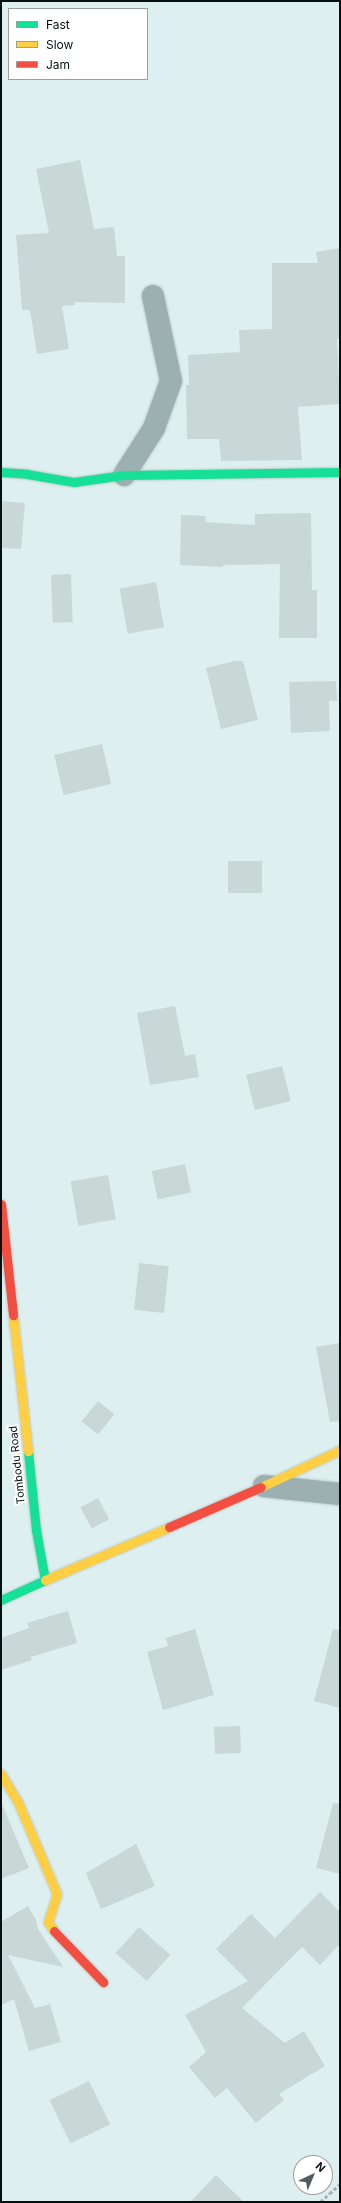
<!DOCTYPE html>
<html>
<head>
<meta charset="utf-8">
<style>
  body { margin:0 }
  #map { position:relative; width:341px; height:2203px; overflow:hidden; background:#deefef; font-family:Inter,sans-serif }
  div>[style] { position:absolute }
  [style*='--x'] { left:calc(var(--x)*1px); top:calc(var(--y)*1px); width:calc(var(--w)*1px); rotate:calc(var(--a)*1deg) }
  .building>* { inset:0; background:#c9d7d7; transform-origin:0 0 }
  .path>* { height:2.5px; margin-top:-1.25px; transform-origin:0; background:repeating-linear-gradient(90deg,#a6b5b6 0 4px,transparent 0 6px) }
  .roads { filter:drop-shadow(0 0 1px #bdcaca) drop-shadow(0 0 1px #bdcaca) }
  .street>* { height:22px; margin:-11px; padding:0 11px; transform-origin:11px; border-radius:11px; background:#9cafb1 }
  .fast>* { height:9px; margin:-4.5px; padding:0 4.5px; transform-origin:4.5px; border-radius:4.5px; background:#16e098 }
  .slow>* { height:9px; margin:-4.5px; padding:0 4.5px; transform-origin:4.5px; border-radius:4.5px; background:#ffcf43 }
  .jam>* { height:9px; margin:-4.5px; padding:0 4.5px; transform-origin:4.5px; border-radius:4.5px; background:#f24e42 }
  span { translate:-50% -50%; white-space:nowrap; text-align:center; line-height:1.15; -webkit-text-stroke:4px #fff; paint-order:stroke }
  .street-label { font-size:11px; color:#061010 }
  .frame { position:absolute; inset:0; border:2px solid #061010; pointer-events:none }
  .legend { position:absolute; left:8px; top:8px; width:140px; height:72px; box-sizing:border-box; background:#fff; border:1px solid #9b9f9f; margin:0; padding:5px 7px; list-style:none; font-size:12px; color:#061010 }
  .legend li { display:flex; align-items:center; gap:8px; height:20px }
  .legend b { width:20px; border:1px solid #9b9f9f }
  .north { position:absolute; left:293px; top:2155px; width:40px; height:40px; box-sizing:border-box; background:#fff; border:1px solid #9b9f9f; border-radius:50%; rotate:44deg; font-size:11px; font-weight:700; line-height:16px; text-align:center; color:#061010 }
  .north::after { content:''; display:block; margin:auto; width:14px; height:18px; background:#525e5e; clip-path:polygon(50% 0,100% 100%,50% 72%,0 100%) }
</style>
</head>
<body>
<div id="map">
  <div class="building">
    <div style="clip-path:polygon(80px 160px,94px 229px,114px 227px,117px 256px,125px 256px,125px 303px,75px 302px,75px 305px,62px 306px,69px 349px,37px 354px,30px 310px,22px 310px,16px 235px,49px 233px,36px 169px)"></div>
    <div style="clip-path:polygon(340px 248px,340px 338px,337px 339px,340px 404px,298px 407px,302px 460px,221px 461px,219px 439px,187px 439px,186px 385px,189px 385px,188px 355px,240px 352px,239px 330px,272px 329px,272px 263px,318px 263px,316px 252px)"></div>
    <div style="clip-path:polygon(1px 501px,25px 503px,21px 549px,1px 548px)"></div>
    <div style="clip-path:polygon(311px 513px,312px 590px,317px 590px,317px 638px,279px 638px,280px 564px,223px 565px,223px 567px,180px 565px,181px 515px,206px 516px,205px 522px,255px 525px,255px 514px)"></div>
    <div style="left:71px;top:574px;width:48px;height:20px;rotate:88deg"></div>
    <div style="left:156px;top:582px;width:46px;height:37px;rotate:80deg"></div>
    <div style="clip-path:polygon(234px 661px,243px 661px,258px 720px,221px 729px,206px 668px)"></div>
    <div style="clip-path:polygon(336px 681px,337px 701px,329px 701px,330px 731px,291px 733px,289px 682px)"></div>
    <div style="left:102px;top:744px;width:41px;height:49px;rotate:77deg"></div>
    <div style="left:228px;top:861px;width:34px;height:32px"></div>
    <div style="clip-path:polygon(175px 1006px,185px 1056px,195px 1054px,199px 1077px,150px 1085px,137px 1013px)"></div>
    <div style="left:282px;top:1066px;width:36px;height:37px;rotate:76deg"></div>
    <div style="left:185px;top:1164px;width:29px;height:34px;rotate:78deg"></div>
    <div style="left:108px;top:1175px;width:45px;height:38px;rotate:80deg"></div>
    <div style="left:139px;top:1263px;width:30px;height:47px;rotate:6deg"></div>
    <div style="clip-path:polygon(340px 1343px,340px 1421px,330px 1422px,316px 1347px)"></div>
    <div style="left:98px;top:1401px;width:21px;height:26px;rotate:39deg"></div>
    <div style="left:98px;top:1498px;width:24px;height:20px;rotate:62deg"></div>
    <div style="clip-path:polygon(68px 1611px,77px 1643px,31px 1657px,32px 1660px,1px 1670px,1px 1638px,29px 1628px,27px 1623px)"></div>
    <div style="clip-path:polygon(195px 1629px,214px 1695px,163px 1710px,147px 1652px,168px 1646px,166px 1638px)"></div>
    <div style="clip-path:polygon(333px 1629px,340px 1630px,340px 1708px,314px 1701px)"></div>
    <div style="left:240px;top:1726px;width:27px;height:26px;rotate:88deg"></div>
    <div style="clip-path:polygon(1px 1802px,29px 1868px,1px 1879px)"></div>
    <div style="clip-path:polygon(333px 1803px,340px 1804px,340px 1874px,316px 1868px)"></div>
    <div style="clip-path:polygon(136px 1844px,155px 1886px,101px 1909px,86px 1873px)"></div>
    <div style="clip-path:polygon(320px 1892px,340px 1912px,340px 1944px,320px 1965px,302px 1947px,242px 2008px,285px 2043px,304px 2031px,325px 2066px,279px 2094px,284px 2100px,256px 2123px,227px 2088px,215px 2098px,189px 2067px,206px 2052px,185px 2015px,248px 1981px,216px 1949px,251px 1914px,275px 1938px)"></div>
    <div style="clip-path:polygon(28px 1906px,36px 1920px,38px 1929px,63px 1967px,8px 1955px,35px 2008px,50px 2004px,61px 2042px,29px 2051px,14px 1999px,1px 2005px,1px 1922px)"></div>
    <div style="left:139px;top:1927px;width:42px;height:35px;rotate:42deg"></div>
    <div style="left:89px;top:2081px;width:48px;height:44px;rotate:64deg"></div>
    <div style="clip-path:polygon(216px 2175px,244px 2202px,190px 2202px)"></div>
  </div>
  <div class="path">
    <div style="--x:320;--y:2202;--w:27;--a:-42"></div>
  </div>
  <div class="roads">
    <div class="street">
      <div style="--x:124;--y:475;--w:56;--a:-57.4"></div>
      <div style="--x:154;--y:428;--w:50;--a:-70.1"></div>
      <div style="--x:171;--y:381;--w:87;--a:-102"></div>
      <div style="--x:264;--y:1486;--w:76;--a:6"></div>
    </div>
    <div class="fast">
      <div style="--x:1;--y:472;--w:26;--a:4"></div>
      <div style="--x:27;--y:474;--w:48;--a:9.7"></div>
      <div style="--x:74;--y:482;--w:50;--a:-8"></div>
      <div style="--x:124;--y:475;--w:216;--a:-0.8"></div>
      <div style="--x:1;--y:1600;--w:48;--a:-24.4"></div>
      <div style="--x:45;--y:1580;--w:51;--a:-100.2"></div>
      <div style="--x:36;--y:1530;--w:79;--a:-95.8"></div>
    </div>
    <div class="slow">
      <div style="--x:13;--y:1315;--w:137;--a:83.7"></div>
      <div style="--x:261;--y:1487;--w:87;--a:-25.1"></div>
      <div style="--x:45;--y:1580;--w:135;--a:-23.1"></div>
      <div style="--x:1;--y:1774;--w:33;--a:59"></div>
      <div style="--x:18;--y:1802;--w:100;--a:67"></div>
      <div style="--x:57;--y:1894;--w:29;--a:108"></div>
      <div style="--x:48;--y:1922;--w:11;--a:56"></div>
    </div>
    <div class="jam">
      <div style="--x:1;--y:1204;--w:112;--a:83.8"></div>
      <div style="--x:169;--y:1527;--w:100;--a:-23.5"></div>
      <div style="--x:54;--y:1931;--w:71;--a:46.1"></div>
    </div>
  </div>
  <div class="street-label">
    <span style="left:17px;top:1465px;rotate:-96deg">Tombodu Road</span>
  </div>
  <div class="frame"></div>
  <ul class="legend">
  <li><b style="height:5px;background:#16e098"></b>Fast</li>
  <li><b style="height:5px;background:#ffcf43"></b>Slow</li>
  <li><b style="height:5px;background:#f24e42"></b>Jam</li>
  </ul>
  <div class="north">N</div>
</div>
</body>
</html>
